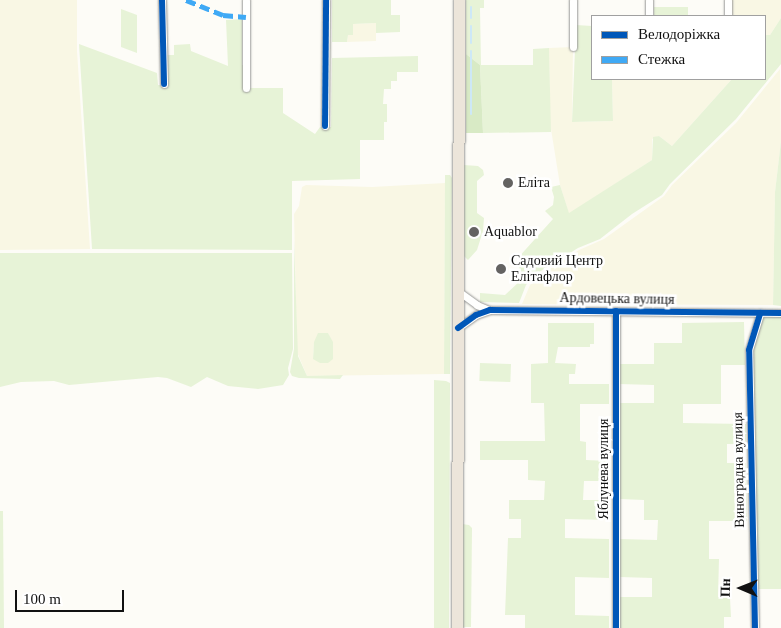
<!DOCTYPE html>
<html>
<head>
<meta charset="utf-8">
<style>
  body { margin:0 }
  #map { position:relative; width:781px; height:628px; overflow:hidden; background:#fdfcf7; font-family:Georgia,serif }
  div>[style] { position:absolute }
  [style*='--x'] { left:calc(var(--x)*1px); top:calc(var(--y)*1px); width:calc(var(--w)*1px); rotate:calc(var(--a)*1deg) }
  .farmland>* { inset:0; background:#f9f7e4 }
  .green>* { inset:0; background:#e7f3d7; transform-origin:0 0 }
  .forest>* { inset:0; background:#d8eac5 }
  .stream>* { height:2px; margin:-1px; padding:0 1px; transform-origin:1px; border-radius:1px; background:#cde8f7 }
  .roads { filter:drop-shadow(0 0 1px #979795) drop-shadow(0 0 1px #979795) }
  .minor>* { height:7px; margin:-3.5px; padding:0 3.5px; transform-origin:3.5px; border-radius:3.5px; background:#fffffe }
  .trunk>* { height:11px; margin:-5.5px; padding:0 5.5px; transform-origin:5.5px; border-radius:5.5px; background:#ece5da }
  .quiet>* { height:5px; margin-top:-2.5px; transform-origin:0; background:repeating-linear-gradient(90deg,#3fa9f5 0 10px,transparent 0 15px) }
  .cycleway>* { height:6px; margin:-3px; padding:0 3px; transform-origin:3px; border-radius:3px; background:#0057b8 }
  .dots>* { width:14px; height:14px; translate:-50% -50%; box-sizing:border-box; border:2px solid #fff; border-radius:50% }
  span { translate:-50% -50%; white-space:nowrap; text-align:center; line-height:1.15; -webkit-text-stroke:5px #fff; paint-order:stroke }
  .poi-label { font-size:14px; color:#111 }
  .left { translate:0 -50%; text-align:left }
  .street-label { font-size:14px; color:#111 }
  .legend { position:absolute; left:591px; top:15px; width:175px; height:65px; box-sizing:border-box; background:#fff; border:1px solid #a0a0a0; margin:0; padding:6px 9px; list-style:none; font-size:15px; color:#111 }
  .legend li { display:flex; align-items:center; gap:10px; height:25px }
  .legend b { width:25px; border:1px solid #a0a0a0 }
  .north { position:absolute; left:716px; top:563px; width:50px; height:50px; -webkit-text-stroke:4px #fff; paint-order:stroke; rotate:271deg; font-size:14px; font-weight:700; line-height:20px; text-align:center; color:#111 }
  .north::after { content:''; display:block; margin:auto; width:18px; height:22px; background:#111; clip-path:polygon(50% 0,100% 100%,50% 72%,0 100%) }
  .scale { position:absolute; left:15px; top:590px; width:109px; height:22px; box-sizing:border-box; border:2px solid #111; border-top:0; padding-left:6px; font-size:15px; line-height:18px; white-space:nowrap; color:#111; -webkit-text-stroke:4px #fff; paint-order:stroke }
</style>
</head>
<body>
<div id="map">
  <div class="farmland">
    <div style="clip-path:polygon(0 0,77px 0,77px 51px,90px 249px,0 250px)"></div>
    <div style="clip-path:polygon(728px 0,781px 0,781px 18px,770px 35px,765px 35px,765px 16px,728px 16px)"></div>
    <div style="clip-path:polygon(376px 23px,376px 41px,347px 42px,348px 35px,353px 24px)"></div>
    <div style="clip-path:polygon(573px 47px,572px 122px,613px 121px,612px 79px,732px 79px,672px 146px,659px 136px,652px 139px,652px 160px,569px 214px,560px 185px,550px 123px,549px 48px)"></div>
    <div style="clip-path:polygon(780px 69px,781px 141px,775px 192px,773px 305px,522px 304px,530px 285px,539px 276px,579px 250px,604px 239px,664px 196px,672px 185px,736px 123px)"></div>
    <div style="clip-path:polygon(evenodd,445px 183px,444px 374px,307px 376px,297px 352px,294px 214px,299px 206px,302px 187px,306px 185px,372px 187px,445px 183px,328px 333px,333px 344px,333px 359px,313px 359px,314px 342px,328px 333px)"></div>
  </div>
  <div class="green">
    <div style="clip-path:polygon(332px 0,391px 0,391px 15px,400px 15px,400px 32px,376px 33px,376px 23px,353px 24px,353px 35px,348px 35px,347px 42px,332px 42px)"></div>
    <div style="clip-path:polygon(466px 0,484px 0,484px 8px,480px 8px,481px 65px,533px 65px,533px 49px,549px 48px,551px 132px,483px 133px,480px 65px,466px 54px)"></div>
    <div style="left:654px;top:7px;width:34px;height:9px"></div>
    <div style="clip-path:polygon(121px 9px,137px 15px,137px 53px,121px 47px)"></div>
    <div style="clip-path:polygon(781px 18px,781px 64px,736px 119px,670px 184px,662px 195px,632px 214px,600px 239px,578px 248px,536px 274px,526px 285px,519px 303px,480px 302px,480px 293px,505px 295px,522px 279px,517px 259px,553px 219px,545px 211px,553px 205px,554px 197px,551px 187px,560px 185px,569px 213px,652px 160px,653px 137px,659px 136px,672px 146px,732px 79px,765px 79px,765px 35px,770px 35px)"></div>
    <div style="clip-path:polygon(242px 19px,242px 65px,246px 65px,246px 88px,283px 88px,283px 113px,315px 134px,320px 127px,331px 127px,332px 58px,418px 56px,418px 72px,397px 72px,397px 81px,391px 81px,391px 89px,384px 89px,383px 104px,387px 104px,387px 122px,384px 122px,384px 140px,360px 140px,360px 179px,292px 181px,292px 250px,92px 249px,79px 44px,157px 73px,158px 85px,168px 85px,167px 55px,174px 55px,174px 45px,190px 44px,191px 51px,228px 66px,226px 20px)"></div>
    <div style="clip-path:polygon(576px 25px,592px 26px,592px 79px,612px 79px,613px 121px,572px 122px)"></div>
    <div style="clip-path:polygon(781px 141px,781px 306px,773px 305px,775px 192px)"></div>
    <div style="clip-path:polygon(464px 165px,478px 166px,483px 170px,484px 175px,477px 181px,477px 213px,484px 218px,483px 231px,477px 250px,468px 260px,463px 255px)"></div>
    <div style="clip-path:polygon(445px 175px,450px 175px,452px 178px,450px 374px,444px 374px)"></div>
    <div style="clip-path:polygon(294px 240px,298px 356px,307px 376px,343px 375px,340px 379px,299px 378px,292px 376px,290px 372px,294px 349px)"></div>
    <div style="clip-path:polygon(0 253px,292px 253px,293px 349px,288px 368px,289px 375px,283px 385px,258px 389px,228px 386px,207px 377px,191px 387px,167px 378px,158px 377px,69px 385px,54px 381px,21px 382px,0 387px)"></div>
    <div style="clip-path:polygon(781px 316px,781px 589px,757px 589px,752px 351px,762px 317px)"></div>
    <div style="clip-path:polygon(744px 322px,745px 365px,721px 365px,721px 404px,683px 404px,683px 423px,746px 424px,746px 444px,727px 444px,727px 463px,746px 463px,747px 521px,709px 521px,709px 559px,719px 559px,718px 597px,730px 598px,731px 617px,724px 617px,724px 628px,620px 628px,620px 597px,652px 597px,652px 578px,620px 577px,620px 539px,657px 540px,658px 520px,644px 520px,644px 500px,620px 499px,620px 403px,654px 403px,654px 385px,619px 384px,620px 364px,654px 364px,654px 343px,682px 343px,682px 323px)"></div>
    <div style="clip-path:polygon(548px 323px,594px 323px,594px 344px,590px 344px,590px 347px,558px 347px,555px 363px,576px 364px,575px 374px,569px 374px,569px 384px,609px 384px,609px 404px,580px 404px,580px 441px,586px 442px,586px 460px,608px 461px,609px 481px,584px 481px,583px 500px,609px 500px,609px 520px,565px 519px,565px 538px,609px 539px,609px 578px,575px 577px,575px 615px,609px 616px,609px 628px,525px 628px,525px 615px,505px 615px,508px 538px,521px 538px,521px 519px,509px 519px,509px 500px,544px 500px,545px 481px,528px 480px,528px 460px,480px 460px,480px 441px,545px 441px,544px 403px,531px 403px,531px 364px,548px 363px)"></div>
    <div style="clip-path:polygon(318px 333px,328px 333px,333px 342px,333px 359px,328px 363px,320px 363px,313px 359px,314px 342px)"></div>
    <div style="left:480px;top:363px;width:31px;height:18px;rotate:2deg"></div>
    <div style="clip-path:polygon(434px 380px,446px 381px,450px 383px,449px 628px,434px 628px)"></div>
    <div style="clip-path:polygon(0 511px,3px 511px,4px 628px,0 628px)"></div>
    <div style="clip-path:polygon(462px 524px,469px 525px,472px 528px,471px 627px,461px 627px)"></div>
  </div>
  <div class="forest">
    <div style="clip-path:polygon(466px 54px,480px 65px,483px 133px,466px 133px)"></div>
  </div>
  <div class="stream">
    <div style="--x:471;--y:7;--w:11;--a:90"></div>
    <div style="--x:471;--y:26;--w:17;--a:90"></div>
    <div style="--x:471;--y:51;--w:63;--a:90"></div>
  </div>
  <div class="roads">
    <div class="minor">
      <div style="--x:162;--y:0;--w:84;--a:88.6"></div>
      <div style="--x:649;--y:16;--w:16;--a:-90"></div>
      <div style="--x:728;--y:16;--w:16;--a:-90"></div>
      <div style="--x:573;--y:47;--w:47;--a:-90"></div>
      <div style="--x:246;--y:88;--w:88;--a:-90"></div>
      <div style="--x:325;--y:126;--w:126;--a:-89.5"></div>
      <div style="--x:458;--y:291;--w:24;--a:36"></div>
      <div style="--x:477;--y:305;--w:13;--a:23"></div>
      <div style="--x:458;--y:328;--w:22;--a:-36"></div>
      <div style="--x:476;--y:315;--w:15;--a:-20"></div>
      <div style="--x:490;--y:310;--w:291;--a:0.6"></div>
      <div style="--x:616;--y:628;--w:317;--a:-90"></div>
      <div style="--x:755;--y:628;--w:278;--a:-91.2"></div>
      <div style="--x:749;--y:350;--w:39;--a:-73"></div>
    </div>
    <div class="trunk">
      <div style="--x:457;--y:628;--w:628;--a:-89.82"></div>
    </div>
  </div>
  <div class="quiet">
    <div style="--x:186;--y:0;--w:40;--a:22"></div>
    <div style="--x:223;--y:15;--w:23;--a:5"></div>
  </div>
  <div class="cycleway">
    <div style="--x:162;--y:0;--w:84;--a:88.6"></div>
    <div style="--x:325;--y:126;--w:126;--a:-89.5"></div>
    <div style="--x:458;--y:328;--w:22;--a:-36"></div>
    <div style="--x:476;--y:315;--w:15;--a:-20"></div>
    <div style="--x:490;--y:310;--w:291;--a:0.6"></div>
    <div style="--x:616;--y:628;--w:317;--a:-90"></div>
    <div style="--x:755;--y:628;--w:278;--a:-91.2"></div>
    <div style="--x:749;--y:350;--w:39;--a:-73"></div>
  </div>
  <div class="dots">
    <div style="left:508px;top:183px;background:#646362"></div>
    <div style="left:474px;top:232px;background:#646362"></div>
    <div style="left:501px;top:269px;background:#646362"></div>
  </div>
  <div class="poi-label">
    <span class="left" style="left:518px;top:183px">Еліта</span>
    <span class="left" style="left:484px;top:232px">Aquablor</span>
    <span class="left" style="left:511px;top:269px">Садовий Центр<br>Елітафлор</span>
  </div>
  <div class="street-label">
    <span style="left:617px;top:299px;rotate:1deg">Ардовецька вулиця</span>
    <span style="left:604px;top:469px;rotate:-90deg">Яблунева вулиця</span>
    <span style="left:739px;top:470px;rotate:-91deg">Виноградна вулиця</span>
  </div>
  <ul class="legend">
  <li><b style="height:6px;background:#0057b8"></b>Велодоріжка</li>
  <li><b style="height:6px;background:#3fa9f5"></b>Стежка</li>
  </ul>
  <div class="north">Пн</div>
  <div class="scale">100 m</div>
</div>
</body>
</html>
